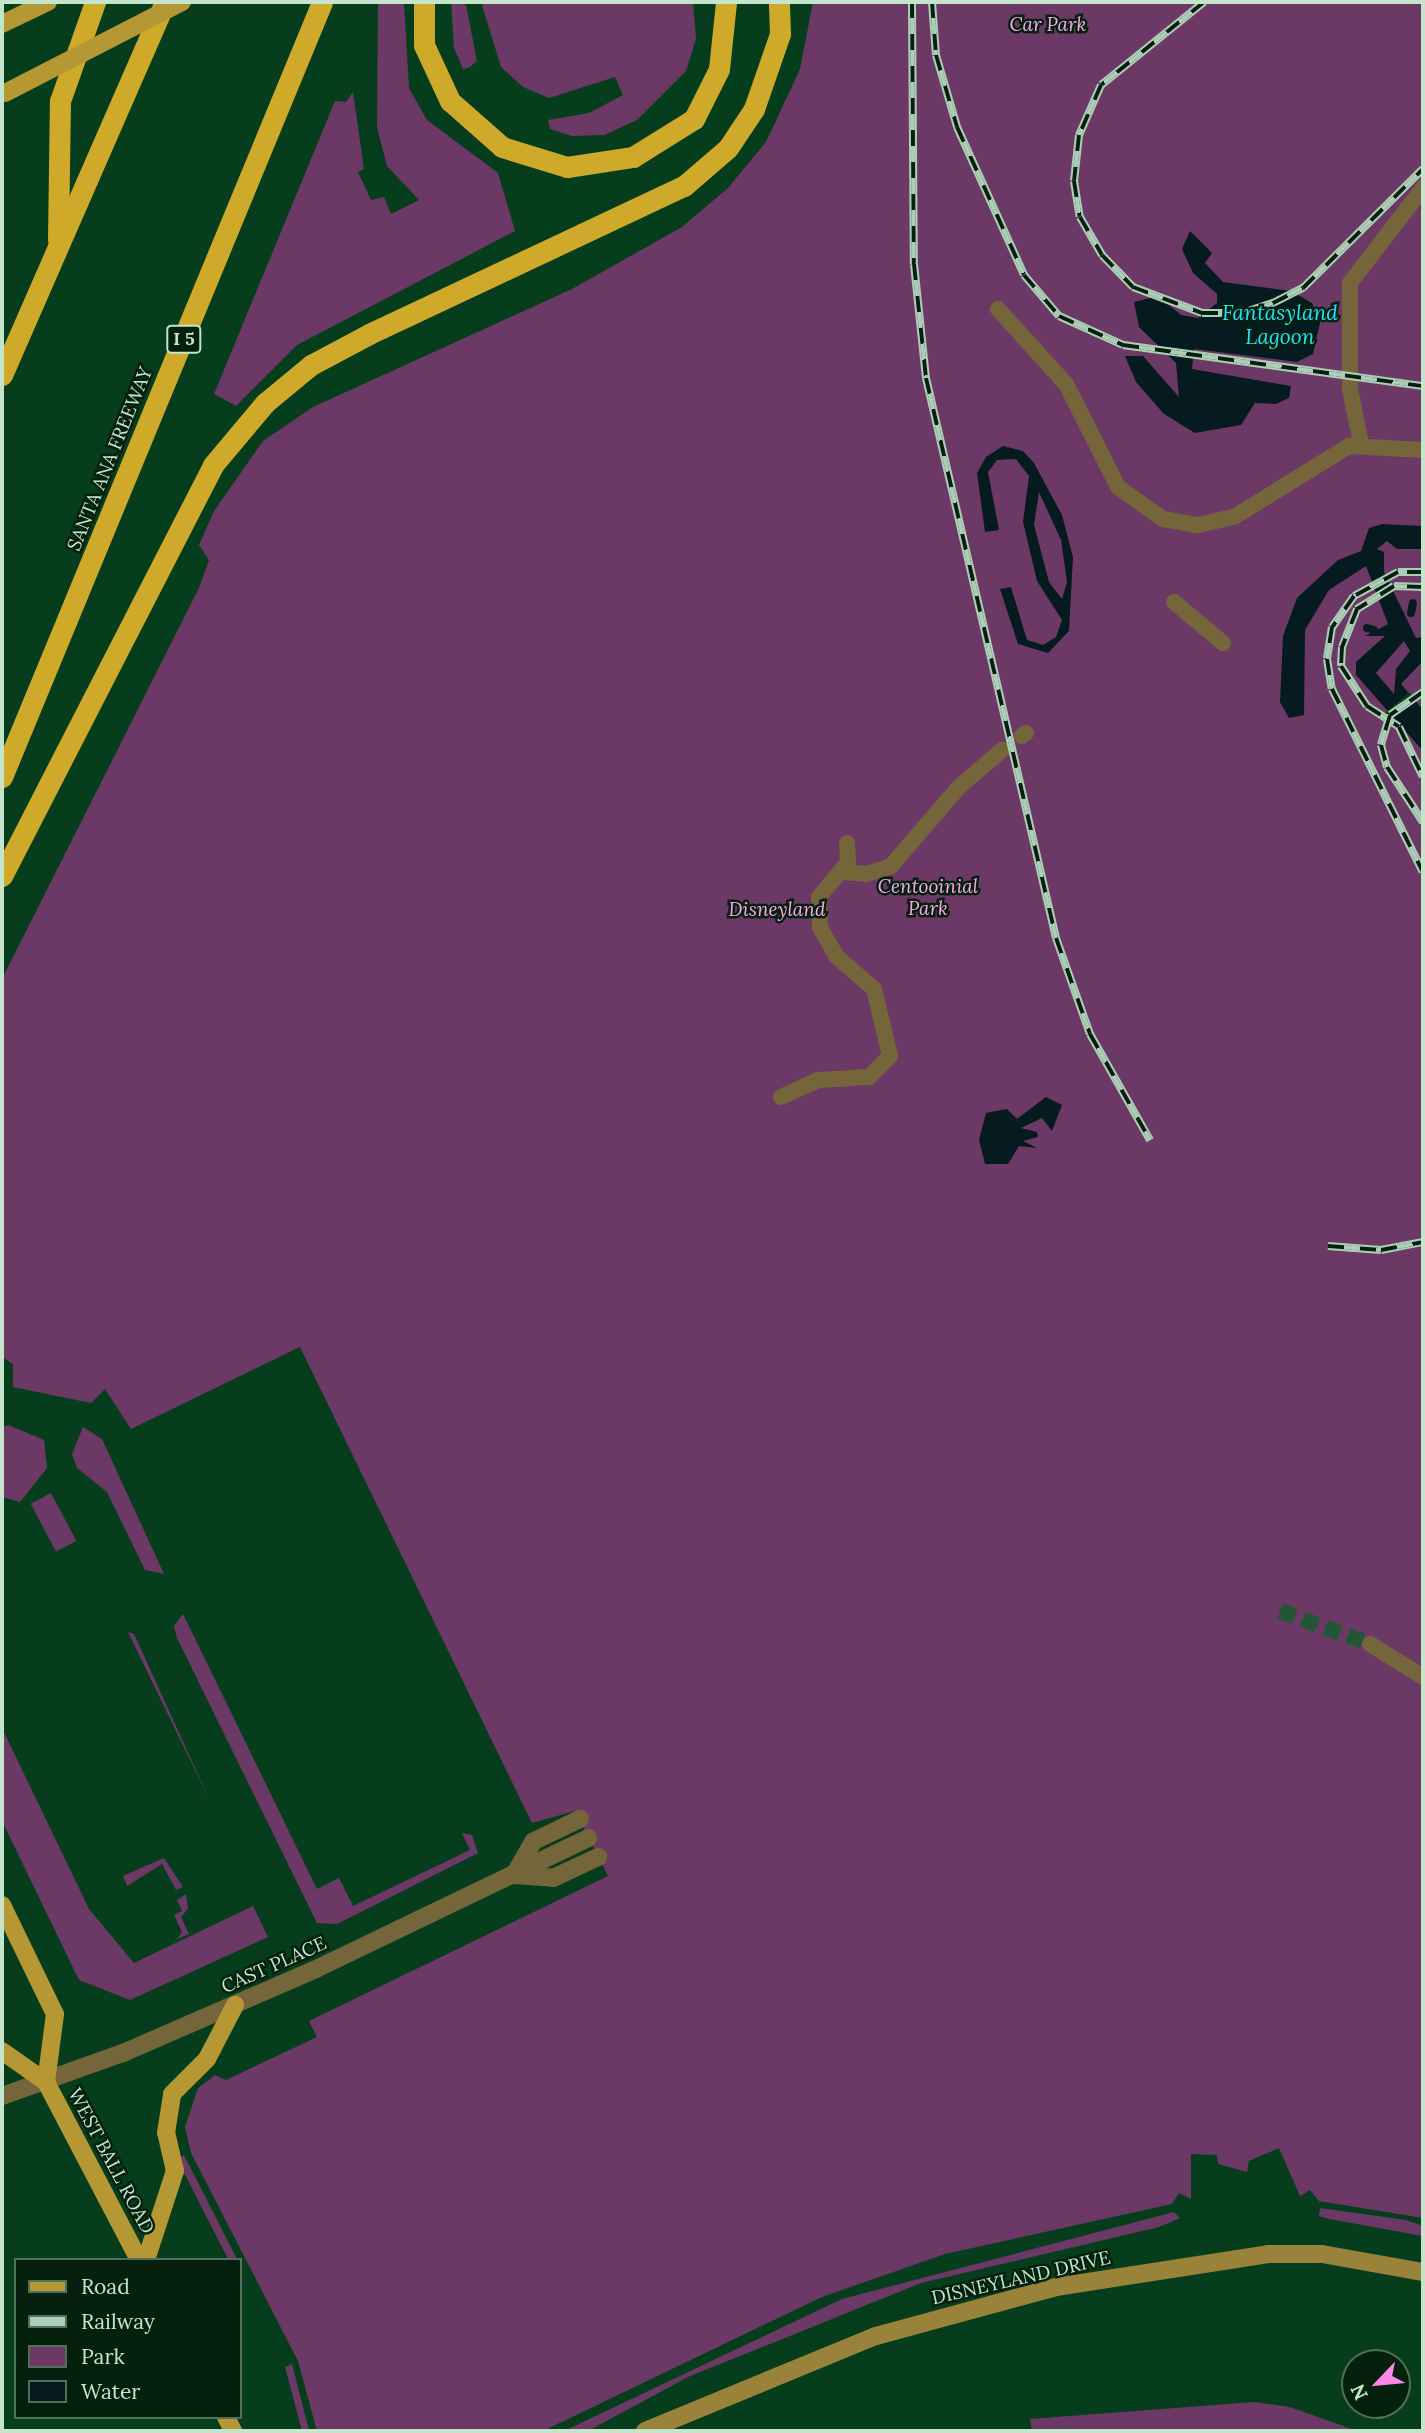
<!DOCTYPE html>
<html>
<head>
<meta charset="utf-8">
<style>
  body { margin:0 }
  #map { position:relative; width:1425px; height:2433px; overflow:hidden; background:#063d1d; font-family:Lora,serif }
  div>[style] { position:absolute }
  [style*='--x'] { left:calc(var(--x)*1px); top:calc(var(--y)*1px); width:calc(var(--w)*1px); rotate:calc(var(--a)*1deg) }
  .green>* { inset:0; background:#6c3966; transform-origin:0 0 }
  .water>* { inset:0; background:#061b1f }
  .pier>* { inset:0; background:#063d1d; transform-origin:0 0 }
  .stream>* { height:8px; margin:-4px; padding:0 4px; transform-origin:4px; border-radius:4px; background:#061b1f }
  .pedestrian-tunnel>* { height:16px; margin-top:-8px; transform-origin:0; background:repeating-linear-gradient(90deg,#225637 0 16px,transparent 0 24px) }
  .pedestrian>* { height:16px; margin:-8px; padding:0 8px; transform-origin:8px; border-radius:8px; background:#74663a }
  .minor>* { height:18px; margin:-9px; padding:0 9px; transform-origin:9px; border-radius:9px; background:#74663a }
  .secondary>* { height:18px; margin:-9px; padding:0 9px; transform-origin:9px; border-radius:9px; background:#998239 }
  .primary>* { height:18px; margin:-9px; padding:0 9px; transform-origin:9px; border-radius:9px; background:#b59733 }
  .motorway>* { height:21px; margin:-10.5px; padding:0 10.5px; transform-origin:10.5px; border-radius:10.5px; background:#cfaa2a }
  .rail>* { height:8px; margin-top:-4px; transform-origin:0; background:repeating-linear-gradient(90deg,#05210e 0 16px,#abcfb5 0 32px); box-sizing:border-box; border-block:2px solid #abcfb5 }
  .primary-bridge>* { height:18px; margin:-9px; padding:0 9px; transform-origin:9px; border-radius:9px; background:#b59733 }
  span { translate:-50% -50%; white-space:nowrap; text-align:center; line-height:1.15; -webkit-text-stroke:5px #05210e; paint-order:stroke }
  .shield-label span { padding:2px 5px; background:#05210e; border:2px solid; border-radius:5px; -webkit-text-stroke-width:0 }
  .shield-label { font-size:18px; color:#c4e5cc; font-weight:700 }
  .park-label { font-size:19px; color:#fca5f0; font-style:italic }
  .street-label { font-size:19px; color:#c4e5cc }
  .water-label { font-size:21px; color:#2bdefb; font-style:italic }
  .frame { position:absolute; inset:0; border:4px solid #c4e5cc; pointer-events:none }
  .legend { position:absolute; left:14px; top:2258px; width:228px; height:161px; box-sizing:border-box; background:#05210e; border:2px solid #516f5a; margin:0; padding:9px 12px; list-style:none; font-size:21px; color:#c4e5cc }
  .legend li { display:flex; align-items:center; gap:14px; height:35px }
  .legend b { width:35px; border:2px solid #516f5a }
  .north { position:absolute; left:1341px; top:2349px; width:70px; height:70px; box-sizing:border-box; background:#05210e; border:2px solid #516f5a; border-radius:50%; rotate:244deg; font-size:19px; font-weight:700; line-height:28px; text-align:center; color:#c4e5cc }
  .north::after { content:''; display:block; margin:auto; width:24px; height:32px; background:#f888ea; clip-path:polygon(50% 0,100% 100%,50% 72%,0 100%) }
</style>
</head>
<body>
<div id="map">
  <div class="green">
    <div style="clip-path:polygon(404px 2px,409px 88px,427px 120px,498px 173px,515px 231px,297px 345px,236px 406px,214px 394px,335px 101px,346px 102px,353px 92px,364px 169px,358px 172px,371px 200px,384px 197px,391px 214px,419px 200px,387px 166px,377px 127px,378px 3px)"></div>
    <div style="clip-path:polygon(451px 2px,466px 5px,477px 61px,470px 67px,463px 69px,454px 48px)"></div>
    <div style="clip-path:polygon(481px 2px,693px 2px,696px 39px,686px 71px,637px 120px,604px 135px,572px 136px,550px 129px,548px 120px,589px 113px,623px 95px,615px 77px,549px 98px,523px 87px,501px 67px)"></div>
    <div style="clip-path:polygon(813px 2px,1423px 2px,1423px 2218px,1319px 2201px,1310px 2190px,1300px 2196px,1279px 2148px,1249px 2161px,1247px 2172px,1218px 2164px,1217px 2155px,1191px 2154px,1191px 2199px,1179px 2193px,1172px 2204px,945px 2254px,822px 2297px,543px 2431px,317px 2431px,298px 2361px,191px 2153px,185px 2127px,198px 2088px,215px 2075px,226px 2080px,317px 2037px,309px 2021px,608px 1876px,575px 1811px,532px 1823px,300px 1347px,131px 1429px,105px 1389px,91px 1403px,13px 1387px,13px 1364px,2px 1357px,2px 979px,199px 588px,209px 560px,199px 545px,214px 511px,263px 441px,313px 407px,572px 289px,682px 227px,728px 188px,766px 142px,800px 69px)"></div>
    <div style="clip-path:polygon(8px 1425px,44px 1440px,47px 1468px,20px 1502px,2px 1497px,2px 1427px)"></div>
    <div style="clip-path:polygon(83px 1427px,102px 1439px,164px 1574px,145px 1570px,107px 1492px,77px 1468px,72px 1454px)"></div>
    <div style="left:51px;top:1493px;width:54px;height:23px;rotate:62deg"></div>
    <div style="clip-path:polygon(183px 1614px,317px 1889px,339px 1878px,353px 1906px,470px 1850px,462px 1833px,472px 1835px,478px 1853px,337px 1924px,317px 1923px,177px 1638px,174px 1626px)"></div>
    <div style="clip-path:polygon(128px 1632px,134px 1634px,210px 1801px)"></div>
    <div style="clip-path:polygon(2px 1728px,89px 1909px,134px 1963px,253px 1906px,268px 1937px,130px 2000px,79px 1980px,2px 1821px)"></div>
    <div style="clip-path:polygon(164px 1858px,183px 1887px,176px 1890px,162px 1864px,127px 1886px,123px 1876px)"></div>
    <div style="clip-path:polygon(186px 1894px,188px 1909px,181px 1917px,189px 1934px,177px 1939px,182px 1932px,174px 1915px,182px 1911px,177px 1900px)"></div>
    <div style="left:184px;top:2155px;width:118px;height:8px;rotate:63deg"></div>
    <div style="clip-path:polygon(1320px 2208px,1406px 2220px,1423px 2226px,1423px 2236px,1329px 2219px,1319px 2216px)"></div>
    <div style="clip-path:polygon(1174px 2212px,1180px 2218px,1159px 2227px,921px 2283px,688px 2377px,588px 2431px,564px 2431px,842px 2299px)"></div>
    <div style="clip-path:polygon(292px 2364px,309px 2430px,310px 2431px,302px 2431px,285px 2367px)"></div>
    <div style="clip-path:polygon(1254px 2402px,1290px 2407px,1357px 2431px,1032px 2431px,1030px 2419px)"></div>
  </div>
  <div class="water">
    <div style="clip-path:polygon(1190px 231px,1212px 253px,1205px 263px,1223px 282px,1291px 291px,1312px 303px,1320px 323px,1313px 354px,1297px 362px,1194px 349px,1192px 369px,1291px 386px,1289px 398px,1276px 404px,1255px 403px,1241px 425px,1195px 433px,1164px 414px,1136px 382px,1125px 356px,1143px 356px,1179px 397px,1176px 363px,1139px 327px,1134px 302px,1158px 296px,1181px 315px,1198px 318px,1217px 303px,1217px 294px,1193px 273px,1182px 249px)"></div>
    <div style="clip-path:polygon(evenodd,1003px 446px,1023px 451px,1034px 463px,1062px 515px,1073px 557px,1069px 631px,1048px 653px,1018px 644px,1000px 589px,1011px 587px,1027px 640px,1043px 645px,1056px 637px,1062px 620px,1037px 581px,1023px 522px,1029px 476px,1016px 459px,997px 460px,988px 472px,999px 530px,985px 532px,977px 473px,986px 457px,1003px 446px,1039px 492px,1061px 540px,1067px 582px,1062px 599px,1049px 582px,1034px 525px,1039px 492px)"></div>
    <div style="clip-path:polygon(evenodd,1382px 524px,1423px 526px,1423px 549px,1397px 549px,1387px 541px,1377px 549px,1384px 552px,1384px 572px,1416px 638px,1423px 637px,1423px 661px,1401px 684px,1423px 710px,1423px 751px,1356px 675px,1356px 662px,1385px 636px,1365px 636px,1388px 624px,1366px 566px,1329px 590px,1305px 630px,1304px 715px,1289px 718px,1280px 702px,1283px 636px,1297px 598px,1338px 560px,1361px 551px,1369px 528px,1382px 524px,1404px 641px,1410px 651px,1396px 669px,1394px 694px,1376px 673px,1404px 641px)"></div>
    <div style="clip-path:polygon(1046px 1097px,1062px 1105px,1052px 1131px,1042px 1118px,1021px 1128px,1037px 1132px,1038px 1137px,1023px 1141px,1037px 1148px,1019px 1146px,1008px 1164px,985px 1164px,979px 1140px,986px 1113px,1007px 1109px,1017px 1119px)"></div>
  </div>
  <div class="pier">
    <div style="left:1409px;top:692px;width:9px;height:33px;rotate:49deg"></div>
  </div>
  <div class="stream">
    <div style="--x:1411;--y:613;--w:10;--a:-79"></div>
    <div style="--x:1367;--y:628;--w:7;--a:16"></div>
  </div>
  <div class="pedestrian-tunnel">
    <div style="--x:1280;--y:1611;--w:96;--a:20.1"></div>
  </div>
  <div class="pedestrian">
    <div style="--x:998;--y:309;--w:101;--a:47.8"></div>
    <div style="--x:1066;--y:384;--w:115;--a:63.2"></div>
    <div style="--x:1118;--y:487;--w:55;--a:35.4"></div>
    <div style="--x:1163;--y:519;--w:36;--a:10"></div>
    <div style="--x:1198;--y:525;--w:37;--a:-13"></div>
    <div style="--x:1234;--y:517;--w:135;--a:-31.7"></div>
    <div style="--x:1349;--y:446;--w:74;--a:3.1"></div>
    <div style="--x:1361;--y:444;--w:56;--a:-101.3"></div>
    <div style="--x:1350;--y:389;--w:106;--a:-90"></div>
    <div style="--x:1350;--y:283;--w:120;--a:-52.5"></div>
    <div style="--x:1174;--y:602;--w:64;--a:39.9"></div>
    <div style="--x:1022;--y:736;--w:5;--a:-37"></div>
    <div style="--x:841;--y:872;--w:26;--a:4"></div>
    <div style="--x:867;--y:874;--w:25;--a:-18"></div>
    <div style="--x:891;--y:866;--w:104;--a:-49.3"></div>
    <div style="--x:959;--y:787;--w:57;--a:-40.7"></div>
    <div style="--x:781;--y:1097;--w:41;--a:-24.7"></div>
    <div style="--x:818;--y:1080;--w:51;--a:-3.4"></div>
    <div style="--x:869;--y:1077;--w:30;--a:-45"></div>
    <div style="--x:890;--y:1056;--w:69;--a:-103.4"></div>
    <div style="--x:874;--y:989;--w:49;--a:-139.1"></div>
    <div style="--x:837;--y:957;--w:34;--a:-120"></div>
    <div style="--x:820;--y:927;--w:30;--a:-92"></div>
    <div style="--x:819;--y:897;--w:45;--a:-50.4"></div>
    <div style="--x:848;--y:862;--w:19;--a:-93"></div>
    <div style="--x:1370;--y:1644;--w:62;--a:31.9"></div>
  </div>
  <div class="minor">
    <div style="--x:514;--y:1875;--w:39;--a:-60"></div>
    <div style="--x:534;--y:1841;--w:51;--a:-25.6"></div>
    <div style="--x:514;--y:1875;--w:39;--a:4"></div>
    <div style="--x:553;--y:1878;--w:50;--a:-25"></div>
    <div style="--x:2;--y:2096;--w:128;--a:-19.6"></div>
    <div style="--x:123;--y:2053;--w:210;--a:-23.5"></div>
    <div style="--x:316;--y:1969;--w:302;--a:-25.7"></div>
  </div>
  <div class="secondary">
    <div style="--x:645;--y:2431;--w:250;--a:-22.4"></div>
    <div style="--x:876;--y:2336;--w:187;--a:-15.2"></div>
    <div style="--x:1056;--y:2287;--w:215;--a:-8.8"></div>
    <div style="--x:1268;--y:2254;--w:54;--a:0"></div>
    <div style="--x:1322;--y:2254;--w:103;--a:10.1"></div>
  </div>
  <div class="primary">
    <div style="--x:2;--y:24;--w:51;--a:-25.6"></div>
    <div style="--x:2;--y:1905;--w:121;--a:64.1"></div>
    <div style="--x:55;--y:2014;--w:69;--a:97.5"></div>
    <div style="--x:2;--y:2051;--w:54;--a:35.2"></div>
    <div style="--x:46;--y:2082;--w:201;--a:62.4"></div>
    <div style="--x:146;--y:2260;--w:94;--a:-72"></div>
    <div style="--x:175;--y:2171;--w:39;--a:-103"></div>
    <div style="--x:166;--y:2133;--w:39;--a:-81"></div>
    <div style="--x:172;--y:2094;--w:49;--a:-45"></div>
    <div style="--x:207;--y:2059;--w:61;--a:-62.6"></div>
    <div style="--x:226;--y:2417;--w:16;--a:63"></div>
  </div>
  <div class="motorway">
    <div style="--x:424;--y:2;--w:43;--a:90"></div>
    <div style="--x:424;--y:45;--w:62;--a:65.1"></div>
    <div style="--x:450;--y:101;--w:69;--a:41.5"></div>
    <div style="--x:502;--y:147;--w:68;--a:17.1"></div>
    <div style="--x:567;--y:167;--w:67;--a:-8.6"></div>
    <div style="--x:633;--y:157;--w:72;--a:-31.9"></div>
    <div style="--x:694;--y:119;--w:56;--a:-63.4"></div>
    <div style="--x:719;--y:69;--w:67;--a:-84"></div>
    <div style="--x:58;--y:240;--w:139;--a:-89.2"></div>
    <div style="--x:60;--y:101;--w:105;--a:-70.5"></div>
    <div style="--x:2;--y:375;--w:407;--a:-66.4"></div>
    <div style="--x:2;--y:777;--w:838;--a:-67.56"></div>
    <div style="--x:2;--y:876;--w:462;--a:-62.8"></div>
    <div style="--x:213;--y:465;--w:81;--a:-50"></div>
    <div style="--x:265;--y:403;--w:60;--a:-39.6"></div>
    <div style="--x:311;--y:365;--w:66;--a:-28.1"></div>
    <div style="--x:369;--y:334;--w:348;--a:-25.2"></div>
    <div style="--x:684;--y:186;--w:58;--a:-40.8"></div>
    <div style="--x:728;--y:148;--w:47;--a:-56.3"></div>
    <div style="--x:754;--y:109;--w:79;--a:-70.9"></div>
    <div style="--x:780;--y:34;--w:32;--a:-92"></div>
  </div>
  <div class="rail">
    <div style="--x:912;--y:2;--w:262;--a:89.6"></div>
    <div style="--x:914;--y:264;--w:115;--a:84"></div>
    <div style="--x:926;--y:378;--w:575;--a:76.93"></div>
    <div style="--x:1056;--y:938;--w:102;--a:70.5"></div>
    <div style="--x:1090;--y:1034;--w:122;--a:60.5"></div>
    <div style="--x:932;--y:2;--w:53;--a:85.7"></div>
    <div style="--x:936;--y:55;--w:75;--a:73.7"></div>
    <div style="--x:957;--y:127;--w:162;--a:65.6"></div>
    <div style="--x:1024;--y:275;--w:54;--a:49.5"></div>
    <div style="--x:1059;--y:316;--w:70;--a:24.4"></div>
    <div style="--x:1123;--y:345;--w:303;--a:7.8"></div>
    <div style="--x:1204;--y:2;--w:132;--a:141.1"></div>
    <div style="--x:1101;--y:85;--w:55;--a:113.7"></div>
    <div style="--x:1079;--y:135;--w:46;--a:96.2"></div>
    <div style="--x:1074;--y:181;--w:36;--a:81"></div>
    <div style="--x:1080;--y:217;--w:44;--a:59.9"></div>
    <div style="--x:1102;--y:255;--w:45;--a:45.9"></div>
    <div style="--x:1133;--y:287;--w:74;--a:20.6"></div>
    <div style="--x:1202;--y:313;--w:40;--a:0"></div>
    <div style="--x:1242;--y:313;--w:33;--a:-18"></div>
    <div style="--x:1273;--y:303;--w:34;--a:-27"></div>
    <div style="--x:1303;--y:288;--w:169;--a:-44.8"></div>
    <div style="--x:1423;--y:572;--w:25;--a:180"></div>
    <div style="--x:1398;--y:572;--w:50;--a:151.4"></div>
    <div style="--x:1354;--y:596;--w:38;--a:125"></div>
    <div style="--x:1332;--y:627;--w:32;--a:99"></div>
    <div style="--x:1327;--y:659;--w:30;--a:81"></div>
    <div style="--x:1332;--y:689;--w:204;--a:63.6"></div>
    <div style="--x:1423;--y:587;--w:29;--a:-178"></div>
    <div style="--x:1394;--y:586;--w:44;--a:148.1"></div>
    <div style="--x:1357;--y:609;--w:41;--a:111.5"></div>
    <div style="--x:1342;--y:647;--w:19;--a:93"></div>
    <div style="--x:1341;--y:666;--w:48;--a:57"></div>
    <div style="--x:1367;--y:706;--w:38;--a:33"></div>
    <div style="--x:1399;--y:727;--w:55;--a:64.4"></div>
    <div style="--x:1423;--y:692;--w:40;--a:145.1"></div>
    <div style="--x:1390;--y:715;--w:31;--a:107"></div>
    <div style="--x:1381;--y:745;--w:23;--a:75"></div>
    <div style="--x:1387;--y:767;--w:66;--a:56.8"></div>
    <div style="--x:1328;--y:1246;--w:53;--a:4.3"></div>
    <div style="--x:1381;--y:1250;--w:43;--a:-10.8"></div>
  </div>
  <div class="primary-bridge">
    <div style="--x:5;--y:93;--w:199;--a:-27.2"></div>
  </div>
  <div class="shield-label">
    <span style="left:184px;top:339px">I 5</span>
  </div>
  <div class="park-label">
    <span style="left:1048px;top:25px">Car Park</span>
    <span style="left:928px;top:898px">Centooinial<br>Park</span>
    <span style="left:777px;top:910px">Disneyland</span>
  </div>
  <div class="street-label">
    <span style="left:110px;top:459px;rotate:-68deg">SANTA ANA FREEWAY</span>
    <span style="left:274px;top:1965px;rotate:-24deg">CAST PLACE</span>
    <span style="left:111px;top:2161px;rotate:62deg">WEST BALL ROAD</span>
    <span style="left:1021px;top:2278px;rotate:-13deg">DISNEYLAND DRIVE</span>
  </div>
  <div class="water-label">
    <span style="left:1280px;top:325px">Fantasyland<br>Lagoon</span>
  </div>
  <div class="frame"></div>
  <ul class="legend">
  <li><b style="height:9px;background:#b59733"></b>Road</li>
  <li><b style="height:9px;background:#abcfb5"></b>Railway</li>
  <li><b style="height:19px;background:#6c3966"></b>Park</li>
  <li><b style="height:19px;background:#061b1f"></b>Water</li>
  </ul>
  <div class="north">N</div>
</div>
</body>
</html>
